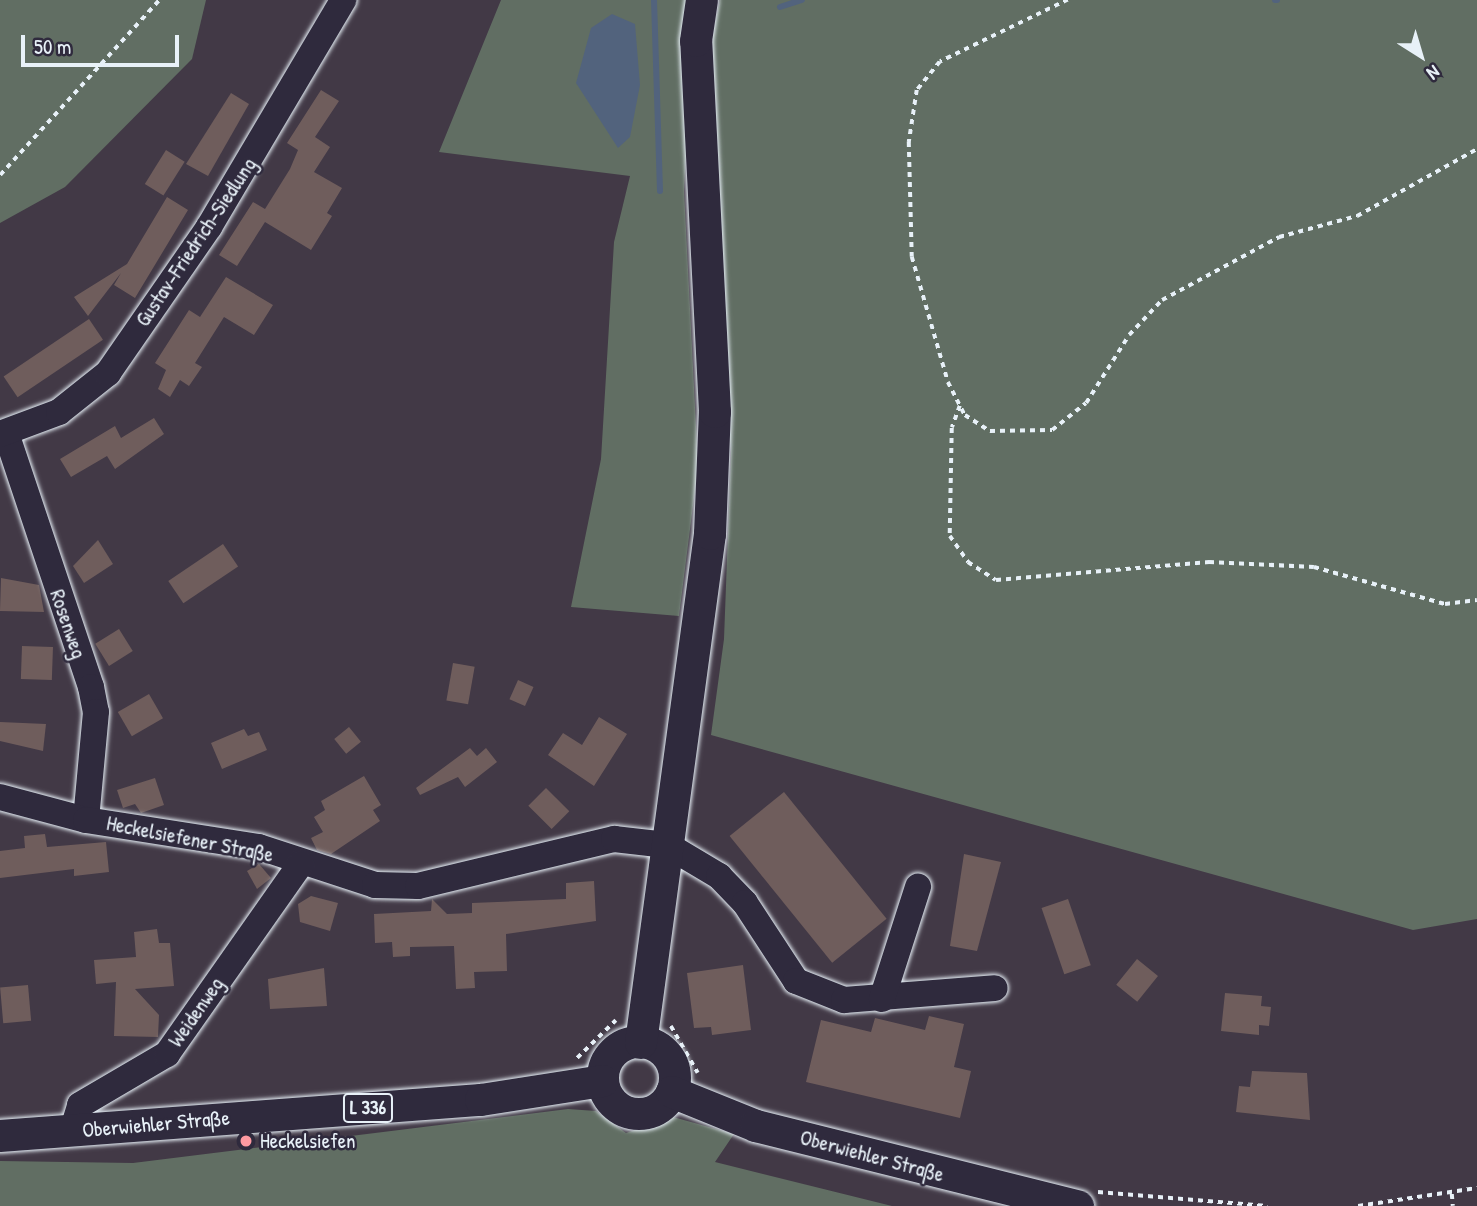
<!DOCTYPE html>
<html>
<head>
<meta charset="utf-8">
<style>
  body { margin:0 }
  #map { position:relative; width:1477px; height:1206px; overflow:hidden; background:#423946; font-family:"Patrick Hand",sans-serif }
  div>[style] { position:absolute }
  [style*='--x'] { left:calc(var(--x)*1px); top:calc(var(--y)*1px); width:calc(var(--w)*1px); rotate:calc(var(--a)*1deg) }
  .green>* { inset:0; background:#616e63 }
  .water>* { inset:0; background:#52637d }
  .stream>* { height:6px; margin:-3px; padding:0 3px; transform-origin:3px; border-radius:3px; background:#52637d }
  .building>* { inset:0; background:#6f5d5c; transform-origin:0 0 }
  .path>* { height:3.5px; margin-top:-1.75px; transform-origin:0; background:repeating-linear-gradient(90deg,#e8f1f8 0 5px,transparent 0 10px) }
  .roads { filter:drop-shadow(0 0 2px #e8f1f8) drop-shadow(0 0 2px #e8f1f8) }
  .minor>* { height:26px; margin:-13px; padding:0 13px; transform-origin:13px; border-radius:13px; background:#2f2a3d }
  .major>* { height:32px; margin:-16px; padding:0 16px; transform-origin:16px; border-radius:16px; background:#2f2a3d }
  .major>.ring { margin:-16px; padding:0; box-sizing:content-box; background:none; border:32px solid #2f2a3d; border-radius:50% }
  .dots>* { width:19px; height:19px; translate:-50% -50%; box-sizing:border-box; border:4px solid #2f2a3d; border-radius:50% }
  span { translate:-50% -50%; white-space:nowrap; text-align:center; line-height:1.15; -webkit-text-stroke:5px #2f2a3d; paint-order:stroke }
  .shield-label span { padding:2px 5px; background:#2f2a3d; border:2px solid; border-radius:5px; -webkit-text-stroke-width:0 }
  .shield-label { font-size:19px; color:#e8f1f8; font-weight:700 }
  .street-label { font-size:21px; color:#e8f1f8 }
  .poi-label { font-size:21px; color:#e8f1f8 }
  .left { translate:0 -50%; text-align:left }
  .north { position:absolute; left:1386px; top:21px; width:70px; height:70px; -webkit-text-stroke:5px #2f2a3d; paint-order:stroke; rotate:143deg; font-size:19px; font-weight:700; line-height:28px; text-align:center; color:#e8f1f8 }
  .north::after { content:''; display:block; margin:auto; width:24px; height:32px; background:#e8f1f8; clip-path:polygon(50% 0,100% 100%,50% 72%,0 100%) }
  .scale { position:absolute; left:21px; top:35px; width:158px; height:32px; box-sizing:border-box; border:4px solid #e8f1f8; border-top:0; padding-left:9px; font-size:21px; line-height:24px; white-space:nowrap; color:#e8f1f8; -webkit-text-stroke:5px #2f2a3d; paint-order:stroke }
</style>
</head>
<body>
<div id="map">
  <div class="green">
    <div style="clip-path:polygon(0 0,206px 0,192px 59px,65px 187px,0 223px)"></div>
    <div style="clip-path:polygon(501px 0,694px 0,684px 191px,698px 466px,679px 616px,571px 607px,601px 459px,614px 242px,630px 176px,439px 152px)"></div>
    <div style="clip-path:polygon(720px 0,1477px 0,1477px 919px,1413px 930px,711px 735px,724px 639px,731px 453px,702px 86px)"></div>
    <div style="clip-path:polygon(568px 1109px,596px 1111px,626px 1133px,673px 1117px,734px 1134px,715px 1162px,892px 1206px,0 1206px,0 1161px,133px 1163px)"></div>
  </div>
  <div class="water">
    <div style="clip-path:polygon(612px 14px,635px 24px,640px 85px,630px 137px,618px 148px,576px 83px,591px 28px)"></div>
  </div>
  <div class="stream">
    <div style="--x:654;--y:0;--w:191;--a:88.2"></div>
    <div style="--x:1275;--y:0;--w:2;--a:0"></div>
    <div style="--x:780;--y:7;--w:23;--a:-18"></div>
  </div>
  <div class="building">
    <div style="clip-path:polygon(321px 90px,339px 101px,315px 137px,330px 147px,314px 172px,342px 188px,327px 213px,332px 216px,311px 250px,265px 222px,237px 266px,219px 255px,253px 202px,265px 209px,290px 169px,298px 150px,287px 143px)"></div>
    <div style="clip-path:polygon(231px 93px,249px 104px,208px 176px,186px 164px)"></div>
    <div style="left:166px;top:150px;width:22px;height:40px;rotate:32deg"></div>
    <div style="clip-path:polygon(167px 197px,188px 210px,135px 298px,114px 285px,121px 273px,88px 316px,74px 297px,127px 264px)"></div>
    <div style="clip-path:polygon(226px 277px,273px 305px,254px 335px,224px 317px,195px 363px,202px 367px,189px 386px,180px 380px,170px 397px,158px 389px,166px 370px,155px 363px,189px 310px,200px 317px)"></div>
    <div style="left:89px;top:319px;width:25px;height:103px;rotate:56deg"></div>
    <div style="clip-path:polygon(154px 418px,164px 434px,115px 469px,107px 456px,71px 477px,60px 459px,115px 426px,121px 438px)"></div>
    <div style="clip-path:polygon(98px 540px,113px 564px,84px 583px,73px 566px)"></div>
    <div style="left:223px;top:544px;width:27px;height:66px;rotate:56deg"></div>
    <div style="clip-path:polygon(1px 578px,39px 585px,44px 612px,0 611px)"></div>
    <div style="left:119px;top:629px;width:26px;height:28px;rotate:58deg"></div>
    <div style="left:22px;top:646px;width:31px;height:33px;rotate:2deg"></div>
    <div style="left:453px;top:663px;width:22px;height:38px;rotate:10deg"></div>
    <div style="left:518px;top:680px;width:17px;height:21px;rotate:24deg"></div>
    <div style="left:149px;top:694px;width:28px;height:36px;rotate:60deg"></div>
    <div style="clip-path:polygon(599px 717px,627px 734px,594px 786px,548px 755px,563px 733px,582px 745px)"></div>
    <div style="clip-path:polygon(0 722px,46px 724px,43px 751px,0 741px)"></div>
    <div style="left:349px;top:727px;width:19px;height:19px;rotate:51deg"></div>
    <div style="clip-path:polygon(244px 729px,248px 736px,259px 732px,267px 750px,222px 769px,211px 743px)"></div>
    <div style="clip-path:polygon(470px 748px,477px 756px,486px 748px,497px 762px,465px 787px,458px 777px,420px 795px,416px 788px)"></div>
    <div style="clip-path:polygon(364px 776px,381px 805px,373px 810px,380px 821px,331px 854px,317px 850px,311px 838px,323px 832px,314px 817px,325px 810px,321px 801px)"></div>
    <div style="clip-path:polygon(155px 778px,164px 805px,141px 813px,135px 804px,123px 808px,117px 790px)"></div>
    <div style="left:546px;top:788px;width:33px;height:25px;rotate:45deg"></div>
    <div style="left:784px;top:792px;width:163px;height:70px;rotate:51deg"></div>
    <div style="clip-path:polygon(45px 834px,47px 847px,106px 842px,109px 872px,74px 876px,74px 869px,0 878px,0 851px,25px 848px,24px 836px)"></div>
    <div style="clip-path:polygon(964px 854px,1001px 862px,977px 951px,950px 946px)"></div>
    <div style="clip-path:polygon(259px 864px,271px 878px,257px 889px,247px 871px)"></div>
    <div style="clip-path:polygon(594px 881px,596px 921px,506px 934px,507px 971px,474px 972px,475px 988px,456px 989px,454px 946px,410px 947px,410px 956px,393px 957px,392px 942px,375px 943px,374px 914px,431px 911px,432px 899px,447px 914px,472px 913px,472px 903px,566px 899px,566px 883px)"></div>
    <div style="clip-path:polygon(311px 896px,338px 903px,330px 931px,300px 922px,298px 904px)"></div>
    <div style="left:1068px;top:899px;width:70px;height:28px;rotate:71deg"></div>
    <div style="clip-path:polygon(157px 929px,159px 943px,170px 943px,174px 986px,135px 989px,159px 1015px,158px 1037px,114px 1036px,116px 982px,96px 984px,94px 960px,136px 957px,134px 932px)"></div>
    <div style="left:1137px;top:959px;width:27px;height:33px;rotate:39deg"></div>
    <div style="clip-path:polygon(743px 965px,751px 1030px,712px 1035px,711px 1027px,694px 1028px,687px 973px)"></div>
    <div style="clip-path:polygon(324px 968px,327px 1006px,270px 1009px,268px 979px)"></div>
    <div style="left:28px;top:985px;width:36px;height:28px;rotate:85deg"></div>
    <div style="clip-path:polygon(1225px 993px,1262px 996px,1261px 1006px,1271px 1007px,1269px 1026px,1259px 1025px,1259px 1035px,1221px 1031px)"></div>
    <div style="clip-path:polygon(929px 1016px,964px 1024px,954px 1067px,971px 1071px,960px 1118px,806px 1082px,821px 1020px,871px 1032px,875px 1018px,925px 1030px)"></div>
    <div style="clip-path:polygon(1252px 1071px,1307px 1073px,1310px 1120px,1236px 1112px,1239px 1086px,1250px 1087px)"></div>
  </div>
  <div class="path">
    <div style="--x:1068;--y:0;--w:142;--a:154.2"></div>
    <div style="--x:940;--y:62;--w:36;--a:129"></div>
    <div style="--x:917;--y:90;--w:53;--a:98.7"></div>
    <div style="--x:909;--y:142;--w:115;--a:88.5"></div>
    <div style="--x:912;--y:257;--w:130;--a:73.9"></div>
    <div style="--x:948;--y:382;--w:37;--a:63"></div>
    <div style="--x:965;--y:415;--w:30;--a:33"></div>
    <div style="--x:990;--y:431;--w:62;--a:-0.9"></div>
    <div style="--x:1052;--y:430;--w:43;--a:-38.5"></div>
    <div style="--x:1086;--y:403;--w:80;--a:-57.7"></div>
    <div style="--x:1129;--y:335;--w:48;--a:-46.7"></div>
    <div style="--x:1162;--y:300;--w:133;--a:-28.3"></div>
    <div style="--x:1279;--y:237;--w:81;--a:-15.1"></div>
    <div style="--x:1357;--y:216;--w:137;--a:-29.2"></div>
    <div style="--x:0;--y:175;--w:236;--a:-47.7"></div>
    <div style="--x:960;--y:406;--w:23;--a:110"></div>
    <div style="--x:952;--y:428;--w:108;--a:91.1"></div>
    <div style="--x:950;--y:536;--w:32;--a:55"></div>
    <div style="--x:968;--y:562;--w:33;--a:33"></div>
    <div style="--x:996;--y:580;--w:214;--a:-4.8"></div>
    <div style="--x:1209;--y:562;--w:105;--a:2.7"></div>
    <div style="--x:1314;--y:567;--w:136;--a:15.8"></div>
    <div style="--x:1445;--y:604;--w:32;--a:-7"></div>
    <div style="--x:671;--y:1026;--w:54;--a:60.1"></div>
    <div style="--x:577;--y:1058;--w:54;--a:-44.3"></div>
    <div style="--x:1098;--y:1192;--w:170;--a:4.7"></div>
    <div style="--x:1452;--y:1194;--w:12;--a:85"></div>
    <div style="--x:1358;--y:1206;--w:120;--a:-8.6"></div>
  </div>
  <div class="roads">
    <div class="minor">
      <div style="--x:6;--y:433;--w:268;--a:71.5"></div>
      <div style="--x:91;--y:687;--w:25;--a:79"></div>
      <div style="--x:96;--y:712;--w:108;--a:95.3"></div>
      <div style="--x:0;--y:434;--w:63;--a:-20.4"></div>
      <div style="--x:59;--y:412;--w:63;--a:-38.5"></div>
      <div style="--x:108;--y:373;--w:178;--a:-55.3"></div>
      <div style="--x:209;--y:227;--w:264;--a:-59.4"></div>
      <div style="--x:0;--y:797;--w:89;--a:15"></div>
      <div style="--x:86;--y:820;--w:175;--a:8.9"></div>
      <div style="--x:259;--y:847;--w:122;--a:18.1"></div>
      <div style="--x:375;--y:885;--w:43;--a:1.3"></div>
      <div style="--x:418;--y:886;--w:202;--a:-13.5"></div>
      <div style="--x:614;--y:839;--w:53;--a:6.5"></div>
      <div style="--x:667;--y:845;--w:61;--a:30.8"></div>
      <div style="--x:719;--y:876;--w:37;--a:46"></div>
      <div style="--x:745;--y:903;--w:93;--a:56.8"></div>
      <div style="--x:796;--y:981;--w:52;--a:21.6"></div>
      <div style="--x:844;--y:1000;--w:151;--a:-4.5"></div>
      <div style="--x:882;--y:999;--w:118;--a:-72.2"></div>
      <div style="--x:72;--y:1132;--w:28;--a:-73"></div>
      <div style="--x:80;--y:1105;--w:101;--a:-30.4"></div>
      <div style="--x:167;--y:1054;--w:233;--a:-54.9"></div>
    </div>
    <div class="major">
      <div class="ring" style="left:603px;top:1042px;width:40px;height:40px"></div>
      <div style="--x:641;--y:1043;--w:514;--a:-82.28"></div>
      <div style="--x:710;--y:534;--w:122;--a:-87.7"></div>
      <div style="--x:715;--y:412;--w:371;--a:-92.9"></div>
      <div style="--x:696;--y:41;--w:41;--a:-81.7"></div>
      <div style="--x:672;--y:1092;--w:91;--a:22"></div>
      <div style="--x:756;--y:1126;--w:332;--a:14"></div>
      <div style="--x:0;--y:1136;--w:482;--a:-4.3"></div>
      <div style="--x:481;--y:1100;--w:123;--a:-8.9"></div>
    </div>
  </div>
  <div class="dots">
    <div style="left:246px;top:1141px;background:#ff9aa2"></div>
  </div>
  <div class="shield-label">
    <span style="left:368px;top:1108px">L 336</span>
  </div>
  <div class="street-label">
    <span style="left:196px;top:242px;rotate:-56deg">Gustav-Friedrich-Siedlung</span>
    <span style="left:68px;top:624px;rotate:71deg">Rosenweg</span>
    <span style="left:190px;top:839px;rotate:11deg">Heckelsiefener Straße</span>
    <span style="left:196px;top:1012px;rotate:-55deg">Weidenweg</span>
    <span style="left:156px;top:1124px;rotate:-5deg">Oberwiehler Straße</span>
    <span style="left:872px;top:1156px;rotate:15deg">Oberwiehler Straße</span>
  </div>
  <div class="poi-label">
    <span class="left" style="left:260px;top:1141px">Heckelsiefen</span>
  </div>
  <div class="north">N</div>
  <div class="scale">50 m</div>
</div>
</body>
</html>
